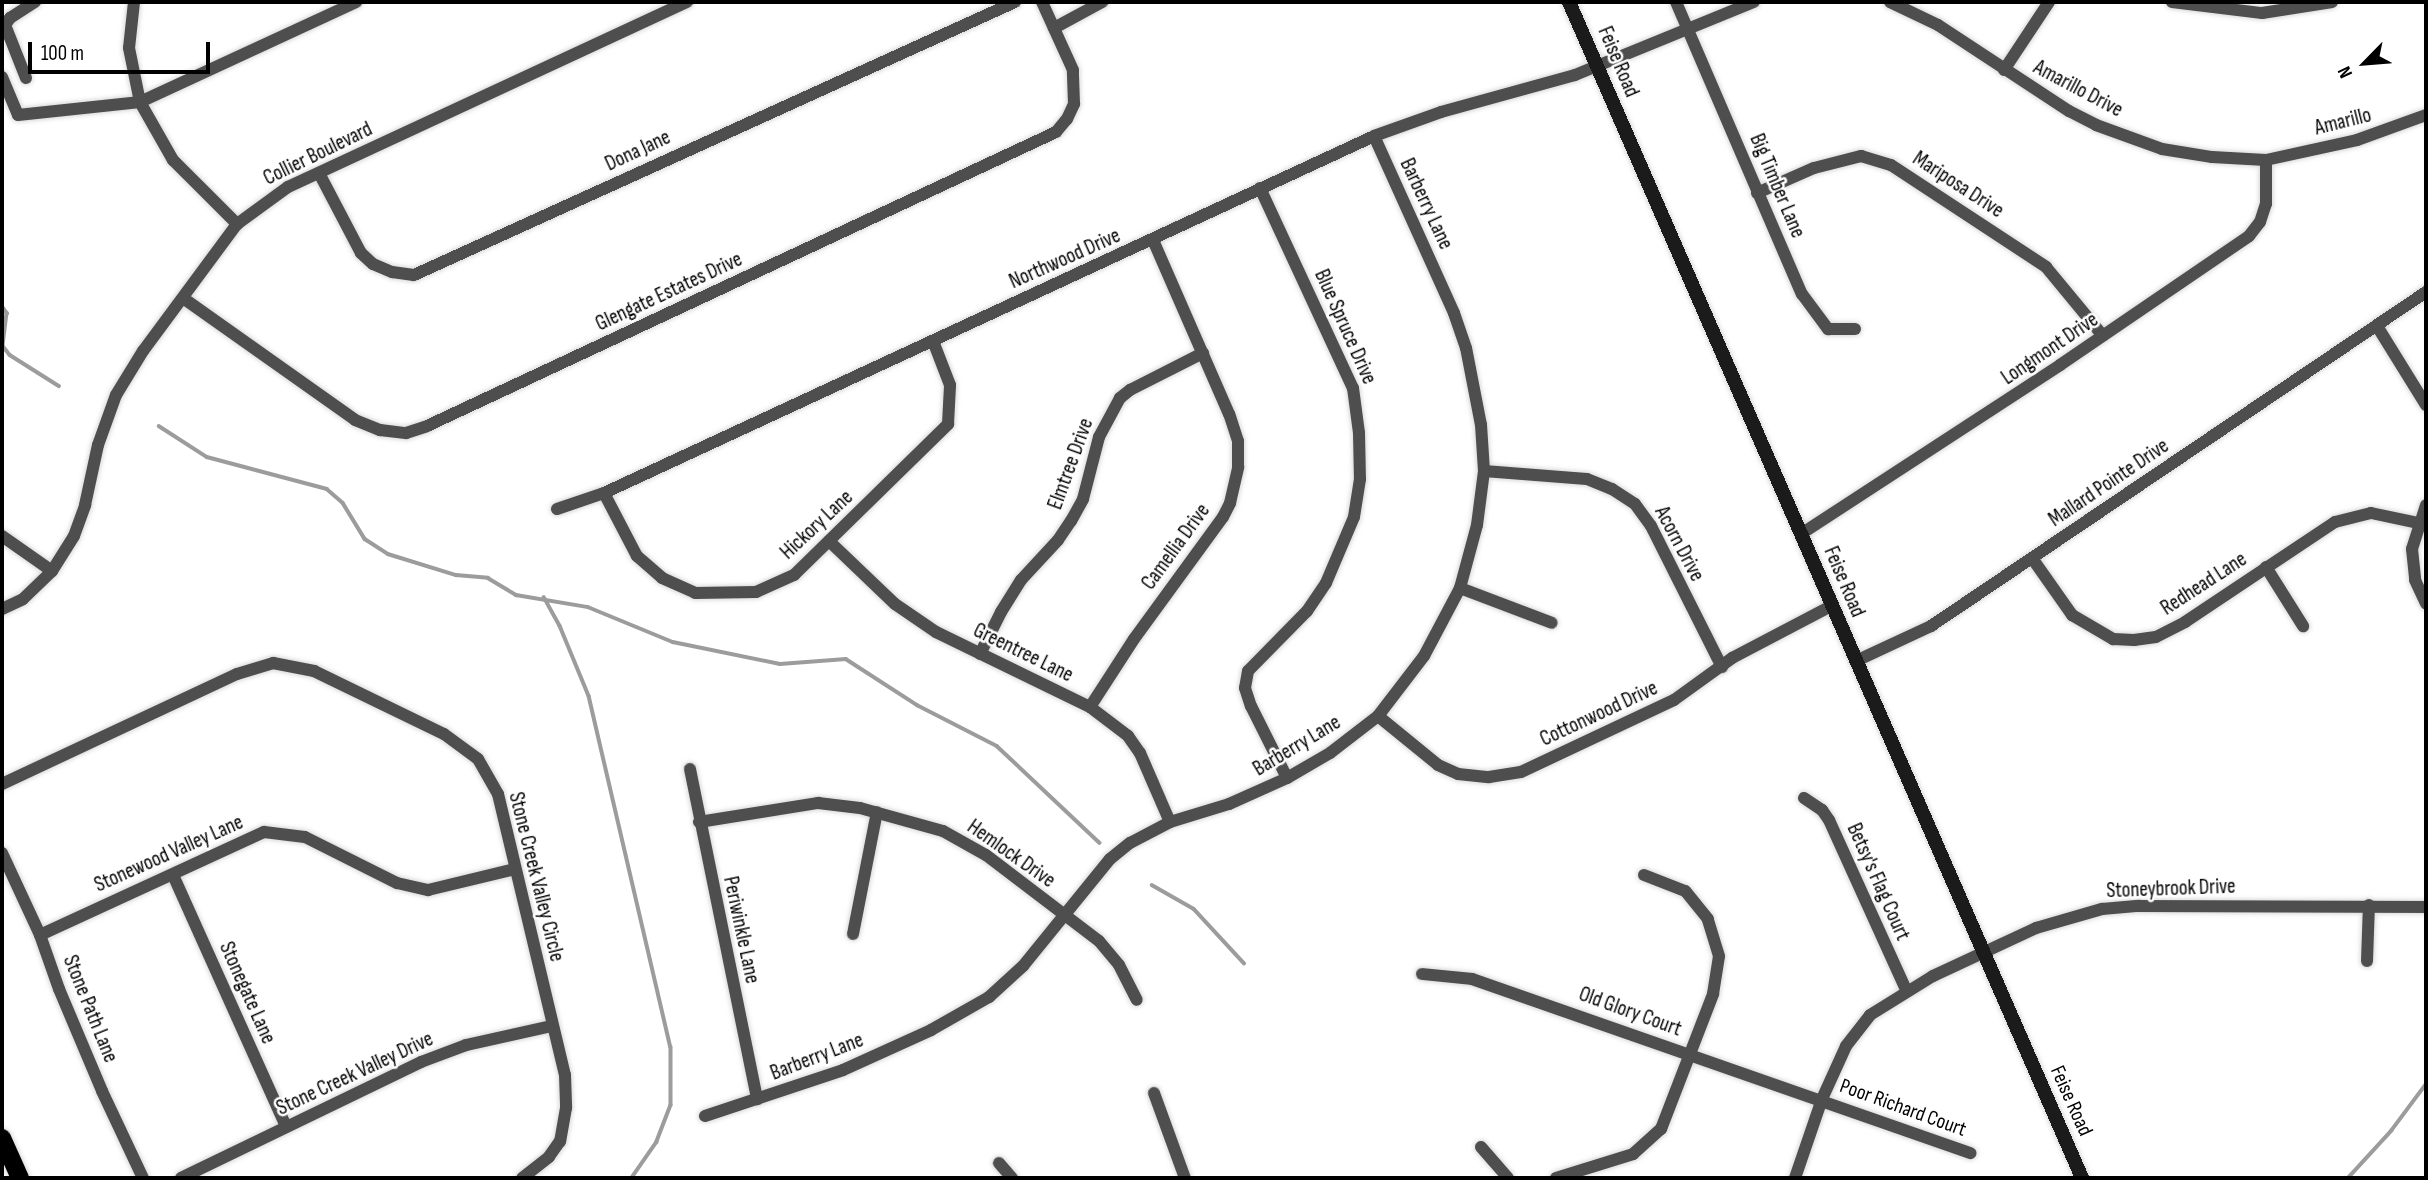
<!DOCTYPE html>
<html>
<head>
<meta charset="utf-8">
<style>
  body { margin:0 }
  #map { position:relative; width:2428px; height:1180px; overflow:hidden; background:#fff; font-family:"Sofia Sans Condensed",sans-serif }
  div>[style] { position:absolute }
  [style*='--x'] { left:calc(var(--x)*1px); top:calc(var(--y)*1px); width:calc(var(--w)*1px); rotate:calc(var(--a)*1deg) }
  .stream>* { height:3.5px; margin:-1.75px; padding:0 1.75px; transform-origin:1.75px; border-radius:1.75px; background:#9c9c9c }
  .roads { filter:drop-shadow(0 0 2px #dbdbdb) drop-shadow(0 0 2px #dbdbdb) }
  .minor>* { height:12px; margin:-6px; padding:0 6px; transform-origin:6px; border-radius:6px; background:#4e4e4e }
  .secondary>* { height:14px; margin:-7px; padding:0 7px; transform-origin:7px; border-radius:7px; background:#1b1b1b }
  .primary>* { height:18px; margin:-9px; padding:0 9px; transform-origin:9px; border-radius:9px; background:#000 }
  span { translate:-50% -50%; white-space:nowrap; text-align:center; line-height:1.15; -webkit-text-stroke:5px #fff; paint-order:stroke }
  .street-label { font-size:21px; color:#000 }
  .frame { position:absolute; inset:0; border:4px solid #000; pointer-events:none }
  .north { position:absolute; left:2330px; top:28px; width:70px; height:70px; -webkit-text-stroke:5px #fff; paint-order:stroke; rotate:245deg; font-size:19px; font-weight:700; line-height:28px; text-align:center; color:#000 }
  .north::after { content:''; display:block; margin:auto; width:24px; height:32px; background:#000; clip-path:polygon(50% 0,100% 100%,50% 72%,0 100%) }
  .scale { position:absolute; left:28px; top:42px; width:182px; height:32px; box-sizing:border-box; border:4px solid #000; border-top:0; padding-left:9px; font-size:21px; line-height:24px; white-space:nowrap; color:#000; -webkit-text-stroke:5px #fff; paint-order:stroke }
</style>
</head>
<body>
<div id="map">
  <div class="stream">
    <div style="--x:2;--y:306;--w:9;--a:54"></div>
    <div style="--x:7;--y:313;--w:33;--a:97"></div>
    <div style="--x:3;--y:346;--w:11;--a:52"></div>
    <div style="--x:10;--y:355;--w:58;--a:32.3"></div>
    <div style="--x:159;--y:426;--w:57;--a:32.9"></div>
    <div style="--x:207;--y:457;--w:124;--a:14.9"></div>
    <div style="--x:327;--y:489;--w:21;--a:41"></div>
    <div style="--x:343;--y:503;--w:42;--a:58.6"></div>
    <div style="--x:365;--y:539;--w:27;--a:33"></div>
    <div style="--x:388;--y:554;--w:71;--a:17.2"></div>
    <div style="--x:456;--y:575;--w:32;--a:5"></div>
    <div style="--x:488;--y:578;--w:33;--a:31"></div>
    <div style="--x:516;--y:595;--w:73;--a:9.5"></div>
    <div style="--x:588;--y:607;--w:92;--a:22.4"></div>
    <div style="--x:673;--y:642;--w:109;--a:11.6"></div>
    <div style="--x:780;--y:664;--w:66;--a:-4.3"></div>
    <div style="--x:846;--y:659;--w:85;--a:32.9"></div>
    <div style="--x:917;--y:705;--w:90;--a:27.1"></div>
    <div style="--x:997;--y:746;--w:141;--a:43.3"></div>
    <div style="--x:544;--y:597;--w:33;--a:61"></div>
    <div style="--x:560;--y:626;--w:76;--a:67.5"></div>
    <div style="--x:589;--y:696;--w:360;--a:76.9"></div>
    <div style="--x:671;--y:1047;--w:58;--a:90"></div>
    <div style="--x:671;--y:1105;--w:40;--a:111"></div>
    <div style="--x:657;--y:1142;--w:44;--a:124.8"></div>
    <div style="--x:1152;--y:885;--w:48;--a:29.7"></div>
    <div style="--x:1194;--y:909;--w:74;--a:47.2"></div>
    <div style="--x:2348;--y:1178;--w:64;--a:-47.5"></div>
    <div style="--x:2391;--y:1131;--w:59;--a:-53.3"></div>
  </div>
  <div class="roads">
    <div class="minor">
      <div style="--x:134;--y:2;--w:46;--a:96.2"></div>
      <div style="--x:129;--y:48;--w:55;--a:78.5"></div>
      <div style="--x:140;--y:102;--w:67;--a:60.4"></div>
      <div style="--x:173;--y:160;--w:91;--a:45"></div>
      <div style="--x:1676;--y:2;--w:318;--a:66.7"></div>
      <div style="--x:1802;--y:294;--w:44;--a:53.4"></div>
      <div style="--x:1828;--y:329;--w:27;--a:0"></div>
      <div style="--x:1890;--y:2;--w:53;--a:25.6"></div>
      <div style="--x:1938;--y:25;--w:157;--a:33.3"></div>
      <div style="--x:2069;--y:111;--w:30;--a:27"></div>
      <div style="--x:2096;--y:125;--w:70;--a:20"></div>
      <div style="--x:2162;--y:149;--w:51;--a:9.1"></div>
      <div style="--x:2212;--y:157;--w:54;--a:3.2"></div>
      <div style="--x:2266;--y:160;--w:93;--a:-12.4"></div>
      <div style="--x:2357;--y:140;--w:73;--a:-19.9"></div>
      <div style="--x:2172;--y:2;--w:91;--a:7"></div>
      <div style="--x:2262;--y:13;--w:71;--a:-8.9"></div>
      <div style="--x:1054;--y:28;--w:55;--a:-28.4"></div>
      <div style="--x:2004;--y:70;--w:82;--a:-56.5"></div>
      <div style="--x:2;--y:77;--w:41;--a:67.2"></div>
      <div style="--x:18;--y:115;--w:123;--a:-6.1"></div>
      <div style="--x:140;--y:102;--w:238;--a:-24.8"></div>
      <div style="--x:26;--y:78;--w:57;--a:-111.6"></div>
      <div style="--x:5;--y:25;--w:9;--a:-54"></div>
      <div style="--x:10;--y:18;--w:30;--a:-33"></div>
      <div style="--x:319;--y:173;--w:90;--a:62.3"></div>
      <div style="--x:361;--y:253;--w:16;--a:43"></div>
      <div style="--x:373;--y:264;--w:21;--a:23"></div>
      <div style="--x:392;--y:272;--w:22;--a:8"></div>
      <div style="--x:414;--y:275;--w:660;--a:-24.43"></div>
      <div style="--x:1260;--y:188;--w:221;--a:65.1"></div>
      <div style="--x:1353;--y:388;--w:45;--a:82.4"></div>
      <div style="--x:1359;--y:433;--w:46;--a:88.8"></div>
      <div style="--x:1360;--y:479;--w:38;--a:99"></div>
      <div style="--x:1354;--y:517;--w:72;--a:113"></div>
      <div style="--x:1326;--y:583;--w:34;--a:124"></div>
      <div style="--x:1307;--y:611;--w:84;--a:134.5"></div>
      <div style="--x:1248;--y:671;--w:17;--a:100"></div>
      <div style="--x:1245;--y:688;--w:19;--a:72"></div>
      <div style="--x:1251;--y:706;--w:80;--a:63.4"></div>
      <div style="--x:1757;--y:193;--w:62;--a:-23.7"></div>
      <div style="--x:1814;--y:168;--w:49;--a:-14.3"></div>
      <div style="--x:1861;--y:156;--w:31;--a:17"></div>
      <div style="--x:1891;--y:165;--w:186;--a:33.3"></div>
      <div style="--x:2046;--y:267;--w:89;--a:50.4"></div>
      <div style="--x:183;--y:298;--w:211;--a:35.3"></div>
      <div style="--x:355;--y:420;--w:27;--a:22"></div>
      <div style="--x:380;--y:430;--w:26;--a:7"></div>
      <div style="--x:406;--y:433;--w:22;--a:-18"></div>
      <div style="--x:427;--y:426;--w:694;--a:-25.05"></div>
      <div style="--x:1056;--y:132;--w:17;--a:-50"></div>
      <div style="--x:1067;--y:119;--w:17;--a:-65"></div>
      <div style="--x:1074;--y:104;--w:34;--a:-92"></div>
      <div style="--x:1073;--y:70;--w:75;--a:-114.5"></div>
      <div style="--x:2377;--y:326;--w:93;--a:58.2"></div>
      <div style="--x:1484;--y:471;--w:103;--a:4.4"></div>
      <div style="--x:1587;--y:479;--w:27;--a:22"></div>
      <div style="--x:1612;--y:489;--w:27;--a:33"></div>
      <div style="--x:1635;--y:504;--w:27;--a:54"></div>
      <div style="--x:1651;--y:526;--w:158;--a:63.3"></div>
      <div style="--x:604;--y:493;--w:71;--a:62.4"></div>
      <div style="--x:637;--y:556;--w:33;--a:41"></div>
      <div style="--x:662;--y:578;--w:36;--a:24"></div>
      <div style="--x:695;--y:593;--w:61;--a:-0.9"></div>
      <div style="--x:756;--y:592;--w:42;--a:-24.1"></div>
      <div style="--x:794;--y:575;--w:216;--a:-44.4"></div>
      <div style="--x:948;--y:424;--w:39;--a:-87"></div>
      <div style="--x:950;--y:385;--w:47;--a:-111.1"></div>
      <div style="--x:2426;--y:505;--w:46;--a:107.7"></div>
      <div style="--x:2412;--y:549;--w:31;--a:84"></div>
      <div style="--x:2415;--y:580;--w:26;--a:65"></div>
      <div style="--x:557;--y:509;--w:50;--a:-18.8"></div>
      <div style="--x:604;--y:493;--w:849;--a:-24.87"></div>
      <div style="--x:1374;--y:136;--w:71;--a:-19.7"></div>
      <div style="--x:1441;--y:112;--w:139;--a:-15.4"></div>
      <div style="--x:1575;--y:75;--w:193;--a:-22.2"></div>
      <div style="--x:1801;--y:534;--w:309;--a:-33.1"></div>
      <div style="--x:2060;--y:365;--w:229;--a:-34.3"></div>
      <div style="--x:2249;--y:236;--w:18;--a:-52"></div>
      <div style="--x:2260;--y:222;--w:19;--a:-72"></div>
      <div style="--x:2266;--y:204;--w:44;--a:-90"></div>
      <div style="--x:2;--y:536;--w:61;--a:35"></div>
      <div style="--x:829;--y:541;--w:91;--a:43.7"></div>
      <div style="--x:895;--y:604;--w:50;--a:34.3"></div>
      <div style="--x:936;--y:632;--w:171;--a:26"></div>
      <div style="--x:1090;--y:707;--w:48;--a:37.3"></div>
      <div style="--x:1128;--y:736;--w:21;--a:55"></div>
      <div style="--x:1140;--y:753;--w:75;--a:66.5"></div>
      <div style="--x:2032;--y:558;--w:70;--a:54.9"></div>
      <div style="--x:2072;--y:615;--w:48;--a:30.3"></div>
      <div style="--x:2113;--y:639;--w:21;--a:3"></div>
      <div style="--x:2134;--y:640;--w:22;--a:-8"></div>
      <div style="--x:2156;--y:637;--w:33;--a:-27"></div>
      <div style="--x:2185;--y:622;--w:180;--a:-33.7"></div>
      <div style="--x:2335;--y:522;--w:37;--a:-14"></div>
      <div style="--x:2371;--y:513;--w:49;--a:11.8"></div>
      <div style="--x:2266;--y:567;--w:70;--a:57.9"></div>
      <div style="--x:1460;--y:588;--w:98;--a:20.8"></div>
      <div style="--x:2;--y:609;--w:23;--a:-25"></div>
      <div style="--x:23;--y:599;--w:40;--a:-44"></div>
      <div style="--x:52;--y:571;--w:41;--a:-57.8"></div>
      <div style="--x:74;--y:536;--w:33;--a:-70"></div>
      <div style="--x:85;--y:505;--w:61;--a:-77.8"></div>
      <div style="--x:98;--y:445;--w:53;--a:-70.2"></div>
      <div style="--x:116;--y:395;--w:52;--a:-58.5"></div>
      <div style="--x:143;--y:351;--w:158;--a:-53.5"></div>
      <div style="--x:237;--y:224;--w:63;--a:-36"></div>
      <div style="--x:288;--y:187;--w:440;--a:-24.9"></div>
      <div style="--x:980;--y:654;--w:47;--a:-63.4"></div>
      <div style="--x:1001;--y:612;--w:38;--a:-58"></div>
      <div style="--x:1021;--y:580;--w:54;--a:-47.2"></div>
      <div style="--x:1058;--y:540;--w:23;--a:-56"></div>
      <div style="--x:1071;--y:521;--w:25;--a:-61"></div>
      <div style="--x:1083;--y:499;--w:64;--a:-75.5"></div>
      <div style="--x:1099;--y:437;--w:44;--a:-61.7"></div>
      <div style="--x:1120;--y:398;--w:13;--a:-39"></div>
      <div style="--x:1130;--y:390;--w:82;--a:-26.9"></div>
      <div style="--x:1856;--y:661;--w:83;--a:-25"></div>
      <div style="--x:1931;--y:626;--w:597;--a:-34.01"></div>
      <div style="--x:1090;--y:707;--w:81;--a:-57.1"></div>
      <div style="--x:1134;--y:639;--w:151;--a:-53.9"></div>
      <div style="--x:1223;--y:517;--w:16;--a:-63"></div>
      <div style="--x:1230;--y:503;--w:37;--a:-77"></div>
      <div style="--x:1238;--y:467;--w:26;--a:-90"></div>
      <div style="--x:1238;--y:441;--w:28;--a:-108"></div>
      <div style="--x:1229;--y:414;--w:190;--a:-113.6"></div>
      <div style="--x:1378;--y:716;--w:77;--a:39.2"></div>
      <div style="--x:1438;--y:765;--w:22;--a:24"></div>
      <div style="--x:1458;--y:774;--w:31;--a:6"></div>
      <div style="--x:1489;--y:777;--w:32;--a:-9"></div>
      <div style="--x:1521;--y:772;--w:169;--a:-25.2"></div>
      <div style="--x:1674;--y:700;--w:72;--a:-35.9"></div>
      <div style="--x:1732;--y:658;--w:112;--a:-27.7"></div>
      <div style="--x:690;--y:769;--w:337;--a:78.5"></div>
      <div style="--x:2;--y:784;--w:259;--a:-25.1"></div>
      <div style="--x:237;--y:674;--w:38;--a:-17"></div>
      <div style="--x:273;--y:663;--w:42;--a:11"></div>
      <div style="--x:314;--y:671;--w:144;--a:25.9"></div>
      <div style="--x:444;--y:734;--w:42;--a:36.3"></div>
      <div style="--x:478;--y:759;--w:40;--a:60.3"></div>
      <div style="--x:498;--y:794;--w:289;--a:76.6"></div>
      <div style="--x:565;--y:1075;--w:33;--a:88"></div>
      <div style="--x:566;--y:1108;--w:34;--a:100"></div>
      <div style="--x:560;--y:1141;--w:19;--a:125"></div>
      <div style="--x:549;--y:1157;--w:34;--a:142"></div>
      <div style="--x:1804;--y:798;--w:22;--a:34"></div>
      <div style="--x:1822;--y:810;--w:12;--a:55"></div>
      <div style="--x:1829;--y:820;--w:187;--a:65.6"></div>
      <div style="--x:699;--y:822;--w:121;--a:-9.1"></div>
      <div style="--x:818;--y:803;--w:42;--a:6.8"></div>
      <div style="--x:860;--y:808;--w:86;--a:15.5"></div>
      <div style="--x:943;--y:831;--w:49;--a:29.2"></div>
      <div style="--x:986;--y:855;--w:142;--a:37.3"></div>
      <div style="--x:1099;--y:941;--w:31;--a:50"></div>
      <div style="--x:1119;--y:965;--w:39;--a:63"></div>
      <div style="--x:2;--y:853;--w:90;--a:65.1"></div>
      <div style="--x:40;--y:935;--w:57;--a:70.6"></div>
      <div style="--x:59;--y:989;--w:111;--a:67.1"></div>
      <div style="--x:102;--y:1091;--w:96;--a:64.8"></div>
      <div style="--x:173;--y:875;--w:275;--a:65.8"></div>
      <div style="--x:853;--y:934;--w:124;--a:-78.9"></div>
      <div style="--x:40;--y:935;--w:247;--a:-24.7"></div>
      <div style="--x:264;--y:832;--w:41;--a:7"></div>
      <div style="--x:305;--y:837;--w:103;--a:26.6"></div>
      <div style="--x:397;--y:883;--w:32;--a:13"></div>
      <div style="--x:428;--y:890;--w:89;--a:-13.6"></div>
      <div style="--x:2367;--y:961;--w:56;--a:-88"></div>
      <div style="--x:1422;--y:974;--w:50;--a:5.7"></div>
      <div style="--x:1472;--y:979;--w:528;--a:19.26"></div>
      <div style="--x:1154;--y:1093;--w:90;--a:70"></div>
      <div style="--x:705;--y:1116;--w:145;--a:-18.4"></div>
      <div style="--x:843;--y:1070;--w:97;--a:-24.4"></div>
      <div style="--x:931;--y:1030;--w:67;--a:-29.6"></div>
      <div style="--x:989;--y:997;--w:46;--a:-42.4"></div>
      <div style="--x:1023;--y:966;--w:138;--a:-50.9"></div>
      <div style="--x:1110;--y:859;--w:26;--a:-39"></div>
      <div style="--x:1130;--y:843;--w:45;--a:-27.7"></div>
      <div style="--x:1170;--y:822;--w:62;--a:-17"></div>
      <div style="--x:1229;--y:804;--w:64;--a:-24.1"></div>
      <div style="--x:1287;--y:778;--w:50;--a:-30.2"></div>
      <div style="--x:1330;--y:753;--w:61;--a:-37.6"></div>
      <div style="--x:1378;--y:716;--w:76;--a:-52.5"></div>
      <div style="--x:1424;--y:656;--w:77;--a:-62.1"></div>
      <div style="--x:1460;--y:588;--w:65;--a:-74.9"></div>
      <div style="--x:1477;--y:525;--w:54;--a:-82.6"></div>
      <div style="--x:1484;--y:471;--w:46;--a:-93.7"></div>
      <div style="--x:1481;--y:425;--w:78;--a:-101"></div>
      <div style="--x:1466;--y:348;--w:37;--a:-109"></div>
      <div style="--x:1454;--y:313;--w:194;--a:-114.3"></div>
      <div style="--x:1481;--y:1147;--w:41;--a:48.9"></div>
      <div style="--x:999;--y:1163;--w:20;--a:49"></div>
      <div style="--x:181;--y:1178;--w:267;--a:-25.8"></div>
      <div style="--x:421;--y:1062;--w:48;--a:-20.7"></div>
      <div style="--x:466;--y:1045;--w:88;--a:-12.5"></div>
      <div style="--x:1556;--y:1178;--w:81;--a:-17.3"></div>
      <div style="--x:1633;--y:1154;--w:38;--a:-42"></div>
      <div style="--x:1661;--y:1129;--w:145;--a:-68.9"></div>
      <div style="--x:1713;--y:994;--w:38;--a:-81"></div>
      <div style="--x:1719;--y:956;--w:39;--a:-107"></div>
      <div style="--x:1708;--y:919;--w:36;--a:-129"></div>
      <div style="--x:1685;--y:891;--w:44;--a:-158.7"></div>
      <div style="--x:1795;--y:1178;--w:83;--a:-71.1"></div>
      <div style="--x:1822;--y:1099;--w:58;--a:-65.6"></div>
      <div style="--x:1846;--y:1046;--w:39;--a:-52"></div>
      <div style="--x:1870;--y:1015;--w:74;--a:-31.8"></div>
      <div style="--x:1933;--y:976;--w:114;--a:-25"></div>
      <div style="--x:2036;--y:928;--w:69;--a:-16.1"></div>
      <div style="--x:2102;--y:909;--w:37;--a:-5"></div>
      <div style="--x:2139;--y:906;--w:287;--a:0.2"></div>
    </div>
    <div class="secondary">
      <div style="--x:1569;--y:2;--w:1283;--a:66.43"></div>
    </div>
    <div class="primary">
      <div style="--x:2;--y:1138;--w:44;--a:65.8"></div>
    </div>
  </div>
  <div class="street-label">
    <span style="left:1618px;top:62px;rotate:67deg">Feise Road</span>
    <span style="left:2078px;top:89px;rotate:28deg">Amarillo Drive</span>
    <span style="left:2343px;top:122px;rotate:-14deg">Amarillo</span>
    <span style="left:638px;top:151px;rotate:-25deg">Dona Jane</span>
    <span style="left:318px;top:154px;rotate:-26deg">Collier Boulevard</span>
    <span style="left:1958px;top:185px;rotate:33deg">Mariposa Drive</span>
    <span style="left:1777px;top:186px;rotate:67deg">Big Timber Lane</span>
    <span style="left:1426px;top:204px;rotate:65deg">Barberry Lane</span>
    <span style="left:1065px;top:259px;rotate:-24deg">Northwood Drive</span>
    <span style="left:669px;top:292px;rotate:-25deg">Glengate Estates Drive</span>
    <span style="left:1345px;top:327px;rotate:66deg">Blue Spruce Drive</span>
    <span style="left:2050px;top:349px;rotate:-34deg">Longmont Drive</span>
    <span style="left:1071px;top:464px;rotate:-70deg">Elmtree Drive</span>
    <span style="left:2109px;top:483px;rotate:-34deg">Mallard Pointe Drive</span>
    <span style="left:817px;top:525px;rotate:-43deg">Hickory Lane</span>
    <span style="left:1679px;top:544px;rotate:62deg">Acorn Drive</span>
    <span style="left:1176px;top:547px;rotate:-54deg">Camellia Drive</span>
    <span style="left:1844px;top:582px;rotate:67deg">Feise Road</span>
    <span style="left:2204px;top:584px;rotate:-33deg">Redhead Lane</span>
    <span style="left:1023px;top:653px;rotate:26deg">Greentree Lane</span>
    <span style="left:1599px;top:714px;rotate:-25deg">Cottonwood Drive</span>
    <span style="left:1297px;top:746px;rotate:-31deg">Barberry Lane</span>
    <span style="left:169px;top:854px;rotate:-24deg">Stonewood Valley Lane</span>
    <span style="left:1011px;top:854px;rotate:35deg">Hemlock Drive</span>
    <span style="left:536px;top:877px;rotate:76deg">Stone Creek Valley Circle</span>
    <span style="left:1878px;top:882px;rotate:66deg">Betsy's Flag Court</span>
    <span style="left:2171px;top:889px;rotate:-2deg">Stoneybrook Drive</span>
    <span style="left:741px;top:930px;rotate:78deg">Periwinkle Lane</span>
    <span style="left:247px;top:993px;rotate:66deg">Stonegate Lane</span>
    <span style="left:90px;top:1009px;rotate:68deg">Stone Path Lane</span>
    <span style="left:1630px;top:1012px;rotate:20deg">Old Glory Court</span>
    <span style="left:817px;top:1057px;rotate:-21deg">Barberry Lane</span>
    <span style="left:355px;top:1074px;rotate:-25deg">Stone Creek Valley Drive</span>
    <span style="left:2071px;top:1101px;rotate:66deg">Feise Road</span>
    <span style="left:1903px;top:1108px;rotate:20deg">Poor Richard Court</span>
  </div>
  <div class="frame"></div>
  <div class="north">N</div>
  <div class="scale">100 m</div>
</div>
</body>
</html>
